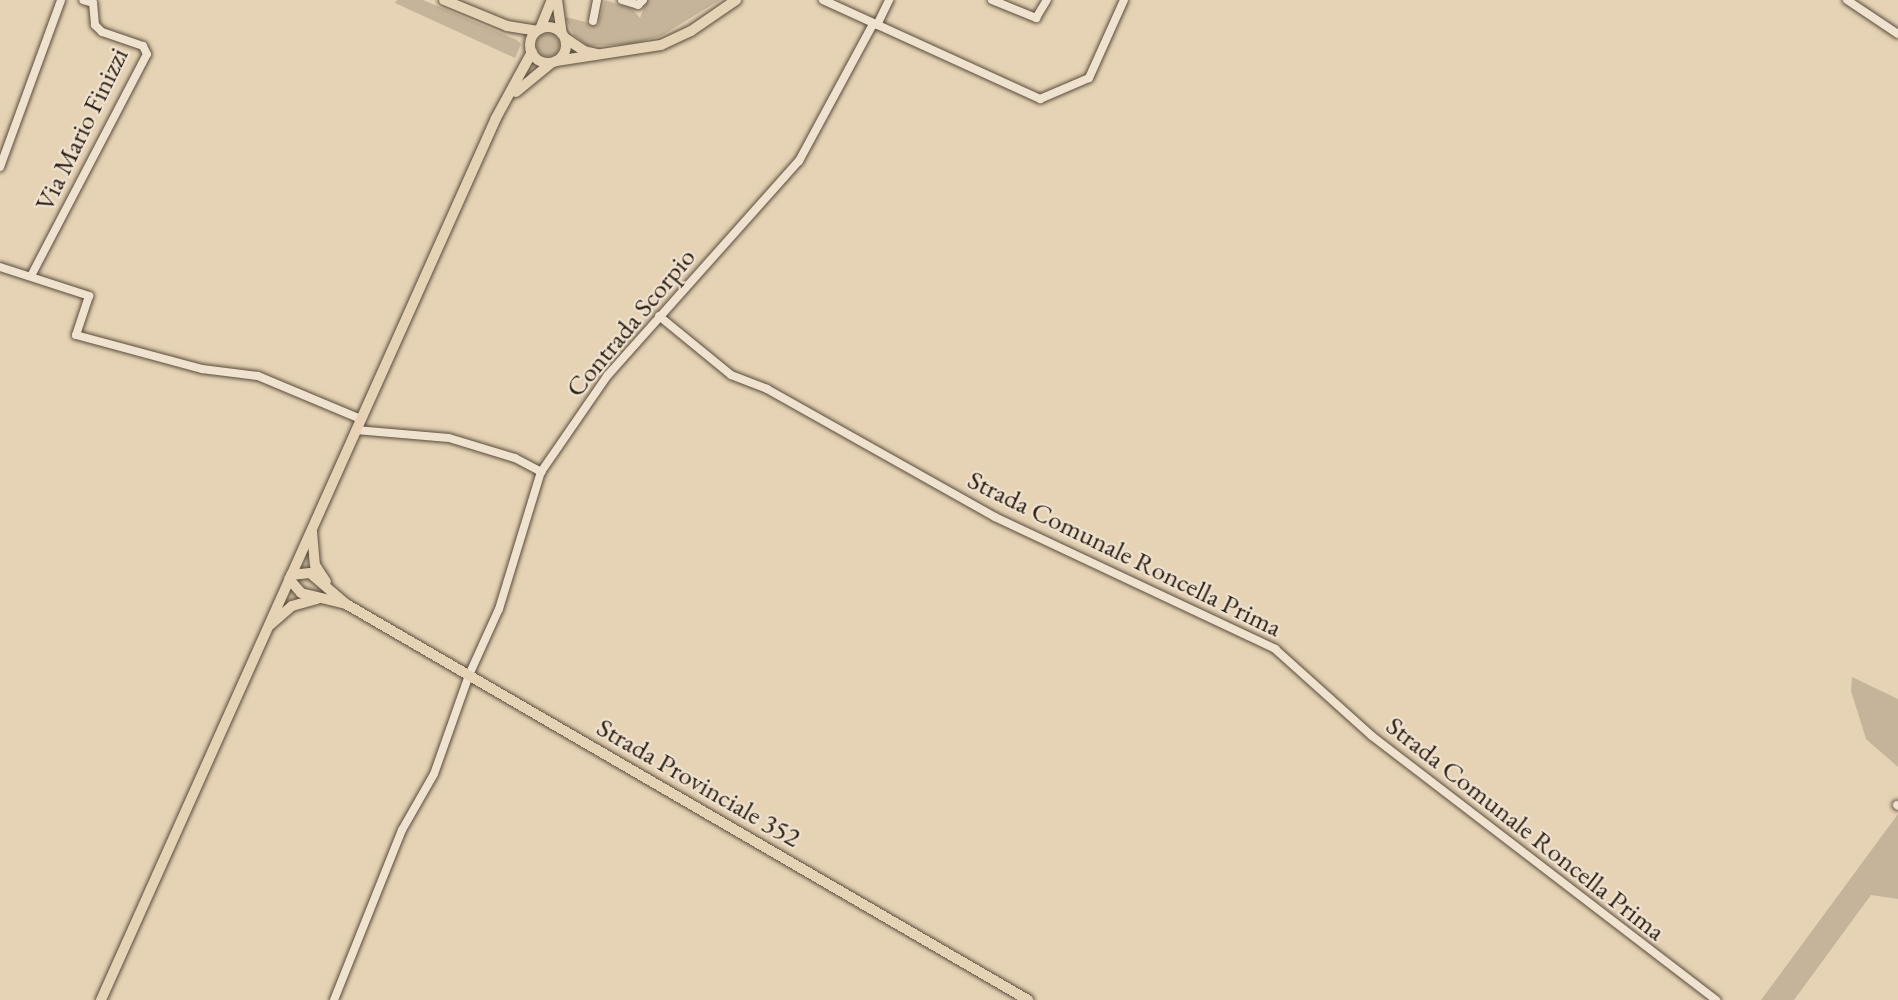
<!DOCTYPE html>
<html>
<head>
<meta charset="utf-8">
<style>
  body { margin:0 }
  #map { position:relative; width:1898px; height:1000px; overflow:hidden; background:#e6d3b5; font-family:"EB Garamond",serif }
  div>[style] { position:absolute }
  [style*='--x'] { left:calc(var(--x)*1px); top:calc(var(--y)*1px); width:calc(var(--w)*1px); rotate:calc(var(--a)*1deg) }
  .green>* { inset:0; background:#c6b49a }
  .round { border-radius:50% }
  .roads { filter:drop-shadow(0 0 2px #594b3c) drop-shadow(0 0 2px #594b3c) }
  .minor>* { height:8px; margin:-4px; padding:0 4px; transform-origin:4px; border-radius:4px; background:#efe2cf }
  .major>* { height:10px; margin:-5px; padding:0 5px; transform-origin:5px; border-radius:5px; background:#e6d3b5 }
  .major>.ring { margin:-5px; padding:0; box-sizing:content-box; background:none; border:10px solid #e6d3b5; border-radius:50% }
  span { translate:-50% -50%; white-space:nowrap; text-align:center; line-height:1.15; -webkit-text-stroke:4.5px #efe2cf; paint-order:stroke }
  .street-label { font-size:27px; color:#2a1e14 }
</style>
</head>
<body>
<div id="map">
  <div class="green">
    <div style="clip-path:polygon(397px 0,423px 0,517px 40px,521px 44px,515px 58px,395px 3px)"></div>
    <div style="clip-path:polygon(605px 0,632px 9px,640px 18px,647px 0,720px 0,661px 36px,631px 44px,588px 46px,574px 35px,565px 17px,598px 25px)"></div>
    <div class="round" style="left:537px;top:34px;width:22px;height:22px"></div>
    <div style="clip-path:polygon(1852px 677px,1898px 699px,1898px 767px,1866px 739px,1851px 691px)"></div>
    <div style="clip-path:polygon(1898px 814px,1898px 899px,1871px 895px,1794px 1000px,1761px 1000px)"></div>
  </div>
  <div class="roads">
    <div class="minor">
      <div style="--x:622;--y:0;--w:17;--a:17"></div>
      <div style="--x:638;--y:5;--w:7;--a:-45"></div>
      <div style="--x:823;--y:0;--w:239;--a:24.5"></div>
      <div style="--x:1040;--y:99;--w:53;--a:-23.2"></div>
      <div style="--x:1089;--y:78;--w:85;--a:-65.8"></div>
      <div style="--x:992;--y:0;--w:48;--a:22.2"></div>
      <div style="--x:1036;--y:18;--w:21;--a:-59"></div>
      <div style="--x:1847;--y:0;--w:61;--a:33.7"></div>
      <div style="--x:593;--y:21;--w:21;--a:-79"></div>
      <div style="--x:877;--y:25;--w:28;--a:-64"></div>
      <div style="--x:0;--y:167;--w:178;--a:-69.9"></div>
      <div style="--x:0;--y:267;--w:94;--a:18"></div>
      <div style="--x:89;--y:296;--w:41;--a:108.4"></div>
      <div style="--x:76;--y:335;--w:131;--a:15.1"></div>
      <div style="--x:202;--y:369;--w:56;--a:7.1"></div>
      <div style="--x:258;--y:376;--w:112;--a:22.7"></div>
      <div style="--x:31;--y:276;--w:250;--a:-62.4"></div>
      <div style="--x:147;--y:54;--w:9;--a:-117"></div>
      <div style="--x:143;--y:46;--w:43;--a:-161.1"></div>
      <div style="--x:102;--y:32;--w:10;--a:-135"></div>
      <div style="--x:95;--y:25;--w:22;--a:-95"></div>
      <div style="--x:93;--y:3;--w:10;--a:-163"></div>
      <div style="--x:659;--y:316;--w:93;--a:39.3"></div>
      <div style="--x:731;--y:375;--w:39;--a:21"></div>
      <div style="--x:767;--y:389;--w:261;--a:29.3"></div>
      <div style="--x:995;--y:517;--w:310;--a:25.2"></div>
      <div style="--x:1275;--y:649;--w:130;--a:41.9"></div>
      <div style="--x:1372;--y:736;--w:434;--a:37.5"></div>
      <div style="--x:356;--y:430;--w:93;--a:4.9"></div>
      <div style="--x:449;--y:438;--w:69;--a:16.9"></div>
      <div style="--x:515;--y:458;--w:30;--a:28"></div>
      <div style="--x:1897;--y:805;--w:1;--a:45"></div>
      <div style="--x:334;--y:1000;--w:183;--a:-68.2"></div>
      <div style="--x:402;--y:830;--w:64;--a:-60.3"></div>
      <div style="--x:434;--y:774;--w:105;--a:-70.5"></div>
      <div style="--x:469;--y:675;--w:72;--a:-65.6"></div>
      <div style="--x:499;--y:609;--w:143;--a:-73"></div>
      <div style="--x:541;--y:472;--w:118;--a:-55.4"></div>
      <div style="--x:608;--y:375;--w:287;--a:-48.3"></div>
      <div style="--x:799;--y:161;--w:156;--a:-61.6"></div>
    </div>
    <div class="major">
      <div style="--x:444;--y:0;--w:68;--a:22.4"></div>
      <div style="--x:507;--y:26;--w:30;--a:9"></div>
      <div style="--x:557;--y:0;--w:34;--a:82"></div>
      <div class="ring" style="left:530px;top:27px;width:26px;height:26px"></div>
      <div style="--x:540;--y:29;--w:31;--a:-68"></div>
      <div style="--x:565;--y:38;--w:23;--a:34"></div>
      <div style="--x:584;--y:51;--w:13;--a:13"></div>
      <div style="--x:556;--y:61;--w:106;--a:-8.7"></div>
      <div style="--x:661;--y:45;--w:33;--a:-25"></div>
      <div style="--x:691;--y:31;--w:55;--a:-34.6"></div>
      <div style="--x:516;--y:92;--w:45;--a:-39.6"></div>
      <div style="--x:312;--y:532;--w:33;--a:85"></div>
      <div style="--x:315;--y:565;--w:20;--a:57"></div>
      <div style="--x:291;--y:575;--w:19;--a:-6"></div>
      <div style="--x:310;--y:573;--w:48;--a:40.7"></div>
      <div style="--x:346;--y:604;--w:789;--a:30.14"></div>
      <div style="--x:289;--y:579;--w:18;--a:49"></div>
      <div style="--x:301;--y:593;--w:46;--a:13.7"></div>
      <div style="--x:270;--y:625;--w:29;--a:-41"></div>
      <div style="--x:292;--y:606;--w:26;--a:-16"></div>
      <div style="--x:101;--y:1000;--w:966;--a:-65.87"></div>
      <div style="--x:496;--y:118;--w:75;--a:-61.4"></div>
    </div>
  </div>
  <div class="street-label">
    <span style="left:81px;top:129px;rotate:-64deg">Via Mario Finizzi</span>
    <span style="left:630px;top:322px;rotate:-50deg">Contrada Scorpio</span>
    <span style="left:1125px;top:553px;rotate:26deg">Strada Comunale Roncella Prima</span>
    <span style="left:699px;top:782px;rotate:30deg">Strada Provinciale 352</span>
    <span style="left:1526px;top:828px;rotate:38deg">Strada Comunale Roncella Prima</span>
  </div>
</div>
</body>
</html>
